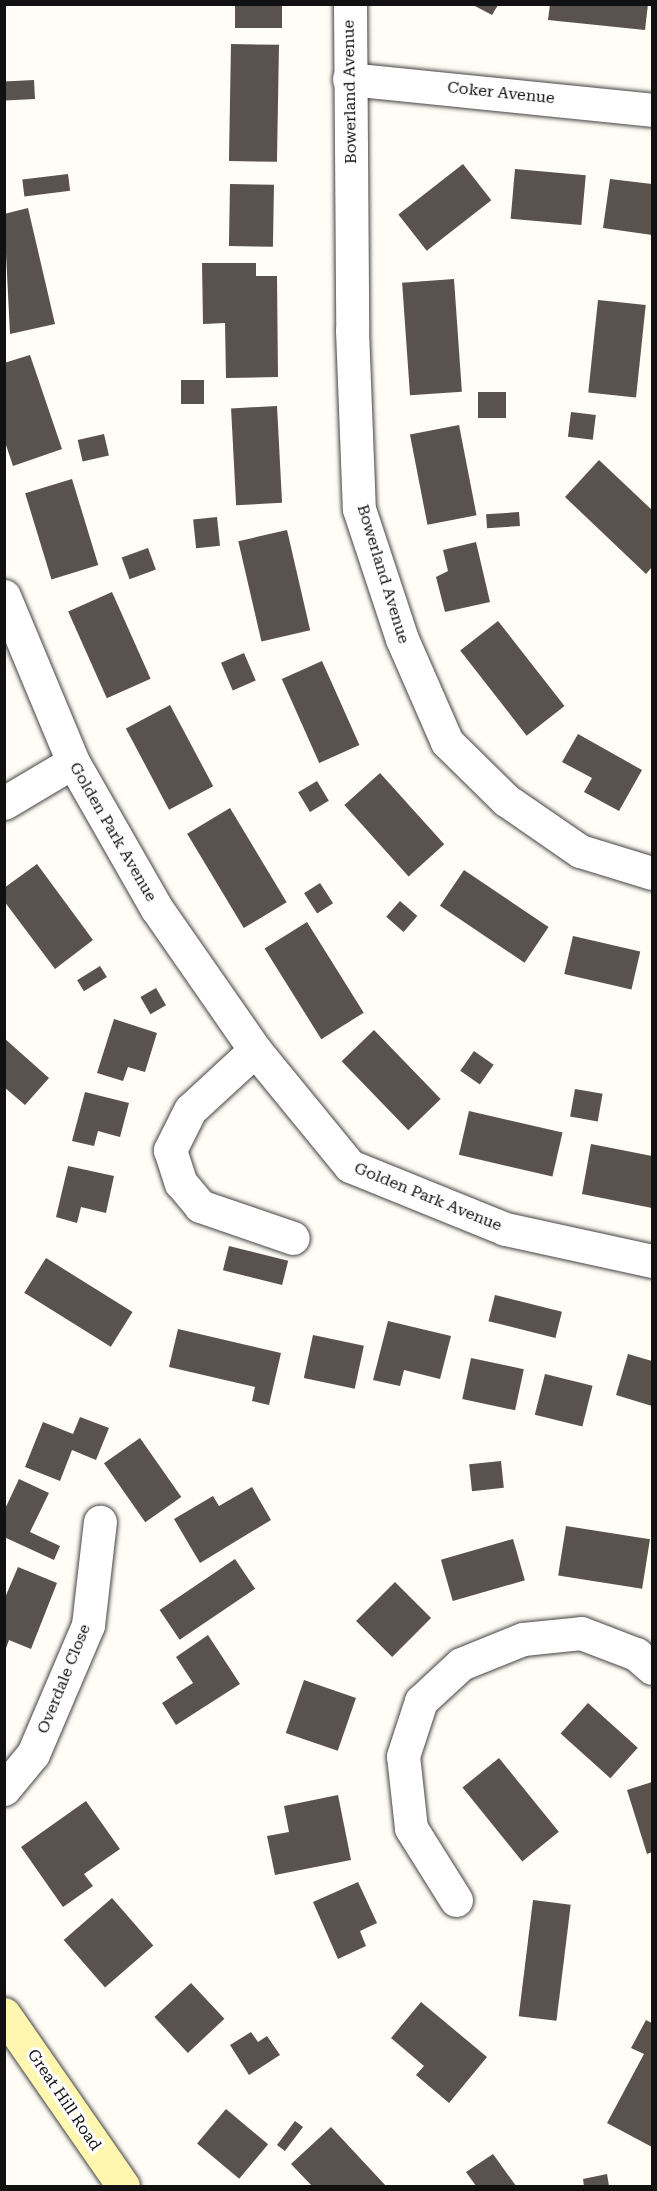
<!DOCTYPE html>
<html>
<head>
<meta charset="utf-8">
<style>
  body { margin:0 }
  #map { position:relative; width:657px; height:2191px; overflow:hidden; background:#fffdf5; font-family:"Roboto Serif",serif }
  div>[style] { position:absolute }
  [style*='--x'] { left:calc(var(--x)*1px); top:calc(var(--y)*1px); width:calc(var(--w)*1px); rotate:calc(var(--a)*1deg) }
  .building>* { inset:0; background:#5a524d; transform-origin:0 0 }
  .roads { filter:drop-shadow(0 0 2px #444) drop-shadow(0 0 2px #444) }
  .street>* { height:33px; margin:-16.5px; padding:0 16.5px; transform-origin:16.5px; border-radius:16.5px; background:#fff }
  .secondary>* { height:33px; margin:-16.5px; padding:0 16.5px; transform-origin:16.5px; border-radius:16.5px; background:#fff6b0 }
  span { translate:-50% -50%; white-space:nowrap; text-align:center; line-height:1.15; -webkit-text-stroke:6px #fff; paint-order:stroke }
  .street-label { font-size:16px; color:#111 }
  .frame { position:absolute; inset:0; border:6px solid #111; pointer-events:none }
</style>
</head>
<body>
<div id="map">
  <div class="building">
    <div style="left:235px;top:4px;width:47px;height:24px"></div>
    <div style="clip-path:polygon(550px 4px,648px 4px,645px 30px,548px 20px)"></div>
    <div style="clip-path:polygon(473px 5px,498px 5px,492px 15px)"></div>
    <div style="left:231px;top:44px;width:48px;height:117px;rotate:1deg"></div>
    <div style="left:34px;top:80px;width:19px;height:30px;rotate:87deg"></div>
    <div style="left:463px;top:164px;width:46px;height:82px;rotate:52deg"></div>
    <div style="left:515px;top:169px;width:71px;height:50px;rotate:5deg"></div>
    <div style="left:68px;top:174px;width:17px;height:46px;rotate:83deg"></div>
    <div style="clip-path:polygon(610px 179px,652px 184px,652px 235px,603px 228px)"></div>
    <div style="left:230px;top:184px;width:44px;height:62px;rotate:1deg"></div>
    <div style="clip-path:polygon(28px 208px,55px 324px,10px 334px,4px 214px)"></div>
    <div style="clip-path:polygon(202px 263px,256px 263px,256px 276px,277px 276px,278px 377px,226px 378px,225px 323px,203px 324px)"></div>
    <div style="left:454px;top:279px;width:113px;height:52px;rotate:86deg"></div>
    <div style="left:598px;top:300px;width:48px;height:93px;rotate:6deg"></div>
    <div style="clip-path:polygon(30px 355px,62px 449px,13px 466px,4px 439px,4px 363px)"></div>
    <div style="left:181px;top:380px;width:23px;height:24px"></div>
    <div style="left:478px;top:392px;width:28px;height:26px"></div>
    <div style="left:277px;top:406px;width:97px;height:46px;rotate:87deg"></div>
    <div style="left:571px;top:412px;width:25px;height:25px;rotate:7deg"></div>
    <div style="left:459px;top:425px;width:92px;height:50px;rotate:79deg"></div>
    <div style="left:104px;top:434px;width:22px;height:27px;rotate:77deg"></div>
    <div style="clip-path:polygon(599px 460px,652px 510px,652px 567px,646px 574px,565px 497px)"></div>
    <div style="left:72px;top:479px;width:90px;height:49px;rotate:73deg"></div>
    <div style="left:519px;top:512px;width:14px;height:33px;rotate:86deg"></div>
    <div style="left:217px;top:517px;width:29px;height:24px;rotate:84deg"></div>
    <div style="left:287px;top:530px;width:103px;height:50px;rotate:77deg"></div>
    <div style="clip-path:polygon(476px 542px,490px 602px,445px 612px,436px 577px,448px 571px,443px 550px)"></div>
    <div style="left:148px;top:548px;width:23px;height:28px;rotate:70deg"></div>
    <div style="left:112px;top:592px;width:95px;height:48px;rotate:66deg"></div>
    <div style="left:498px;top:621px;width:108px;height:48px;rotate:52deg"></div>
    <div style="left:244px;top:653px;width:30px;height:25px;rotate:67deg"></div>
    <div style="left:322px;top:661px;width:92px;height:44px;rotate:66deg"></div>
    <div style="left:170px;top:705px;width:92px;height:50px;rotate:62deg"></div>
    <div style="clip-path:polygon(578px 734px,642px 770px,619px 811px,584px 792px,592px 778px,562px 762px)"></div>
    <div style="left:380px;top:773px;width:96px;height:48px;rotate:48deg"></div>
    <div style="left:317px;top:781px;width:23px;height:22px;rotate:59deg"></div>
    <div style="left:230px;top:808px;width:110px;height:50px;rotate:59deg"></div>
    <div style="clip-path:polygon(37px 864px,93px 940px,55px 969px,4px 901px,4px 888px)"></div>
    <div style="left:464px;top:870px;width:102px;height:43px;rotate:34deg"></div>
    <div style="left:320px;top:883px;width:24px;height:19px;rotate:57deg"></div>
    <div style="left:400px;top:901px;width:23px;height:21px;rotate:41deg"></div>
    <div style="left:307px;top:922px;width:107px;height:50px;rotate:58deg"></div>
    <div style="left:573px;top:936px;width:69px;height:39px;rotate:13deg"></div>
    <div style="left:100px;top:966px;width:13px;height:27px;rotate:58deg"></div>
    <div style="left:156px;top:988px;width:20px;height:18px;rotate:60deg"></div>
    <div style="clip-path:polygon(114px 1019px,157px 1033px,145px 1072px,128px 1067px,123px 1081px,97px 1073px)"></div>
    <div style="left:374px;top:1030px;width:96px;height:45px;rotate:46deg"></div>
    <div style="clip-path:polygon(4px 1038px,49px 1078px,25px 1105px,4px 1087px)"></div>
    <div style="left:474px;top:1051px;width:24px;height:24px;rotate:35deg"></div>
    <div style="left:575px;top:1089px;width:28px;height:28px;rotate:10deg"></div>
    <div style="clip-path:polygon(85px 1092px,129px 1103px,120px 1137px,98px 1131px,94px 1146px,72px 1141px)"></div>
    <div style="left:469px;top:1111px;width:96px;height:45px;rotate:13deg"></div>
    <div style="clip-path:polygon(591px 1144px,652px 1156px,652px 1208px,582px 1194px)"></div>
    <div style="clip-path:polygon(68px 1166px,114px 1176px,106px 1213px,81px 1207px,77px 1223px,56px 1217px)"></div>
    <div style="left:229px;top:1246px;width:61px;height:25px;rotate:14deg"></div>
    <div style="left:46px;top:1258px;width:102px;height:41px;rotate:32deg"></div>
    <div style="left:495px;top:1295px;width:69px;height:27px;rotate:14deg"></div>
    <div style="clip-path:polygon(388px 1321px,451px 1336px,440px 1379px,404px 1370px,400px 1386px,373px 1380px)"></div>
    <div style="clip-path:polygon(178px 1329px,281px 1353px,269px 1405px,252px 1401px,255px 1387px,169px 1367px)"></div>
    <div style="left:313px;top:1335px;width:52px;height:44px;rotate:12deg"></div>
    <div style="clip-path:polygon(628px 1354px,652px 1361px,652px 1406px,616px 1395px)"></div>
    <div style="left:471px;top:1358px;width:54px;height:42px;rotate:12deg"></div>
    <div style="left:545px;top:1374px;width:49px;height:42px;rotate:14deg"></div>
    <div style="clip-path:polygon(80px 1417px,109px 1428px,96px 1460px,72px 1450px,60px 1481px,25px 1467px,43px 1422px,73px 1434px)"></div>
    <div style="left:140px;top:1438px;width:72px;height:44px;rotate:55deg"></div>
    <div style="left:501px;top:1461px;width:27px;height:32px;rotate:84deg"></div>
    <div style="clip-path:polygon(19px 1479px,49px 1493px,30px 1532px,60px 1546px,54px 1560px,4px 1537px,4px 1511px)"></div>
    <div style="clip-path:polygon(252px 1487px,271px 1520px,200px 1563px,174px 1519px,213px 1496px,219px 1506px)"></div>
    <div style="left:566px;top:1526px;width:85px;height:50px;rotate:9deg"></div>
    <div style="left:513px;top:1539px;width:43px;height:75px;rotate:74deg"></div>
    <div style="left:235px;top:1559px;width:36px;height:91px;rotate:56deg"></div>
    <div style="clip-path:polygon(18px 1567px,57px 1583px,31px 1649px,9px 1640px,5px 1651px,4px 1600px)"></div>
    <div style="left:395px;top:1582px;width:51px;height:55px;rotate:45deg"></div>
    <div style="clip-path:polygon(208px 1635px,240px 1684px,176px 1725px,162px 1703px,193px 1683px,176px 1657px)"></div>
    <div style="left:304px;top:1680px;width:55px;height:56px;rotate:19deg"></div>
    <div style="left:588px;top:1703px;width:67px;height:41px;rotate:42deg"></div>
    <div style="left:499px;top:1758px;width:95px;height:47px;rotate:51deg"></div>
    <div style="clip-path:polygon(652px 1782px,652px 1852px,647px 1854px,627px 1790px)"></div>
    <div style="clip-path:polygon(338px 1795px,351px 1860px,275px 1875px,267px 1836px,289px 1832px,284px 1806px)"></div>
    <div style="clip-path:polygon(86px 1801px,120px 1849px,84px 1874px,93px 1886px,63px 1907px,21px 1847px)"></div>
    <div style="clip-path:polygon(358px 1882px,377px 1923px,360px 1931px,366px 1946px,338px 1959px,313px 1902px)"></div>
    <div style="left:112px;top:1898px;width:63px;height:64px;rotate:49deg"></div>
    <div style="left:533px;top:1900px;width:38px;height:117px;rotate:7deg"></div>
    <div style="left:191px;top:1983px;width:49px;height:50px;rotate:47deg"></div>
    <div style="clip-path:polygon(421px 2002px,487px 2057px,449px 2103px,416px 2075px,424px 2066px,391px 2038px)"></div>
    <div style="clip-path:polygon(646px 2020px,652px 2023px,652px 2147px,607px 2123px,644px 2054px,631px 2048px)"></div>
    <div style="clip-path:polygon(251px 2032px,258px 2042px,267px 2036px,280px 2055px,249px 2075px,230px 2045px)"></div>
    <div style="left:226px;top:2109px;width:55px;height:45px;rotate:40deg"></div>
    <div style="left:295px;top:2121px;width:10px;height:30px;rotate:37deg"></div>
    <div style="clip-path:polygon(331px 2127px,386px 2186px,312px 2186px,291px 2164px)"></div>
    <div style="clip-path:polygon(493px 2154px,516px 2186px,476px 2186px,466px 2172px)"></div>
    <div style="clip-path:polygon(607px 2174px,609px 2186px,584px 2186px,583px 2179px)"></div>
  </div>
  <div class="roads">
    <div class="street">
      <div style="--x:350;--y:4;--w:326;--a:89.6"></div>
      <div style="--x:352;--y:330;--w:179;--a:87.8"></div>
      <div style="--x:359;--y:509;--w:137;--a:71.7"></div>
      <div style="--x:402;--y:639;--w:112;--a:66.4"></div>
      <div style="--x:447;--y:742;--w:83;--a:44.5"></div>
      <div style="--x:506;--y:800;--w:90;--a:34.6"></div>
      <div style="--x:580;--y:851;--w:75;--a:17"></div>
      <div style="--x:349;--y:79;--w:305;--a:5.8"></div>
      <div style="--x:4;--y:596;--w:180;--a:67.4"></div>
      <div style="--x:73;--y:762;--w:169;--a:60.3"></div>
      <div style="--x:157;--y:909;--w:172;--a:55.2"></div>
      <div style="--x:255;--y:1050;--w:150;--a:50.7"></div>
      <div style="--x:350;--y:1166;--w:167;--a:22.1"></div>
      <div style="--x:505;--y:1229;--w:150;--a:12.3"></div>
      <div style="--x:4;--y:803;--w:80;--a:-30.7"></div>
      <div style="--x:255;--y:1050;--w:88;--a:137.3"></div>
      <div style="--x:190;--y:1110;--w:45;--a:116.6"></div>
      <div style="--x:170;--y:1150;--w:35;--a:72"></div>
      <div style="--x:181;--y:1183;--w:30;--a:50"></div>
      <div style="--x:200;--y:1206;--w:98;--a:19"></div>
      <div style="--x:4;--y:1789;--w:45;--a:-50.4"></div>
      <div style="--x:33;--y:1754;--w:140;--a:-66.9"></div>
      <div style="--x:88;--y:1625;--w:104;--a:-83.4"></div>
      <div style="--x:456;--y:1900;--w:85;--a:-122"></div>
      <div style="--x:411;--y:1828;--w:72;--a:-96.3"></div>
      <div style="--x:403;--y:1756;--w:58;--a:-71.9"></div>
      <div style="--x:421;--y:1701;--w:54;--a:-42.8"></div>
      <div style="--x:461;--y:1664;--w:67;--a:-22"></div>
      <div style="--x:523;--y:1639;--w:58;--a:-5.9"></div>
      <div style="--x:581;--y:1633;--w:59;--a:20.9"></div>
      <div style="--x:636;--y:1654;--w:21;--a:41"></div>
    </div>
    <div class="secondary">
      <div style="--x:4;--y:2014;--w:209;--a:55.3"></div>
    </div>
  </div>
  <div class="street-label">
    <span style="left:350px;top:92px;rotate:-91deg">Bowerland Avenue</span>
    <span style="left:501px;top:93px;rotate:6deg">Coker Avenue</span>
    <span style="left:383px;top:574px;rotate:73deg">Bowerland Avenue</span>
    <span style="left:113px;top:832px;rotate:60deg">Golden Park Avenue</span>
    <span style="left:428px;top:1197px;rotate:22deg">Golden Park Avenue</span>
    <span style="left:64px;top:1679px;rotate:-68deg">Overdale Close</span>
    <span style="left:64px;top:2100px;rotate:56deg">Great Hill Road</span>
  </div>
  <div class="frame"></div>
</div>
</body>
</html>
